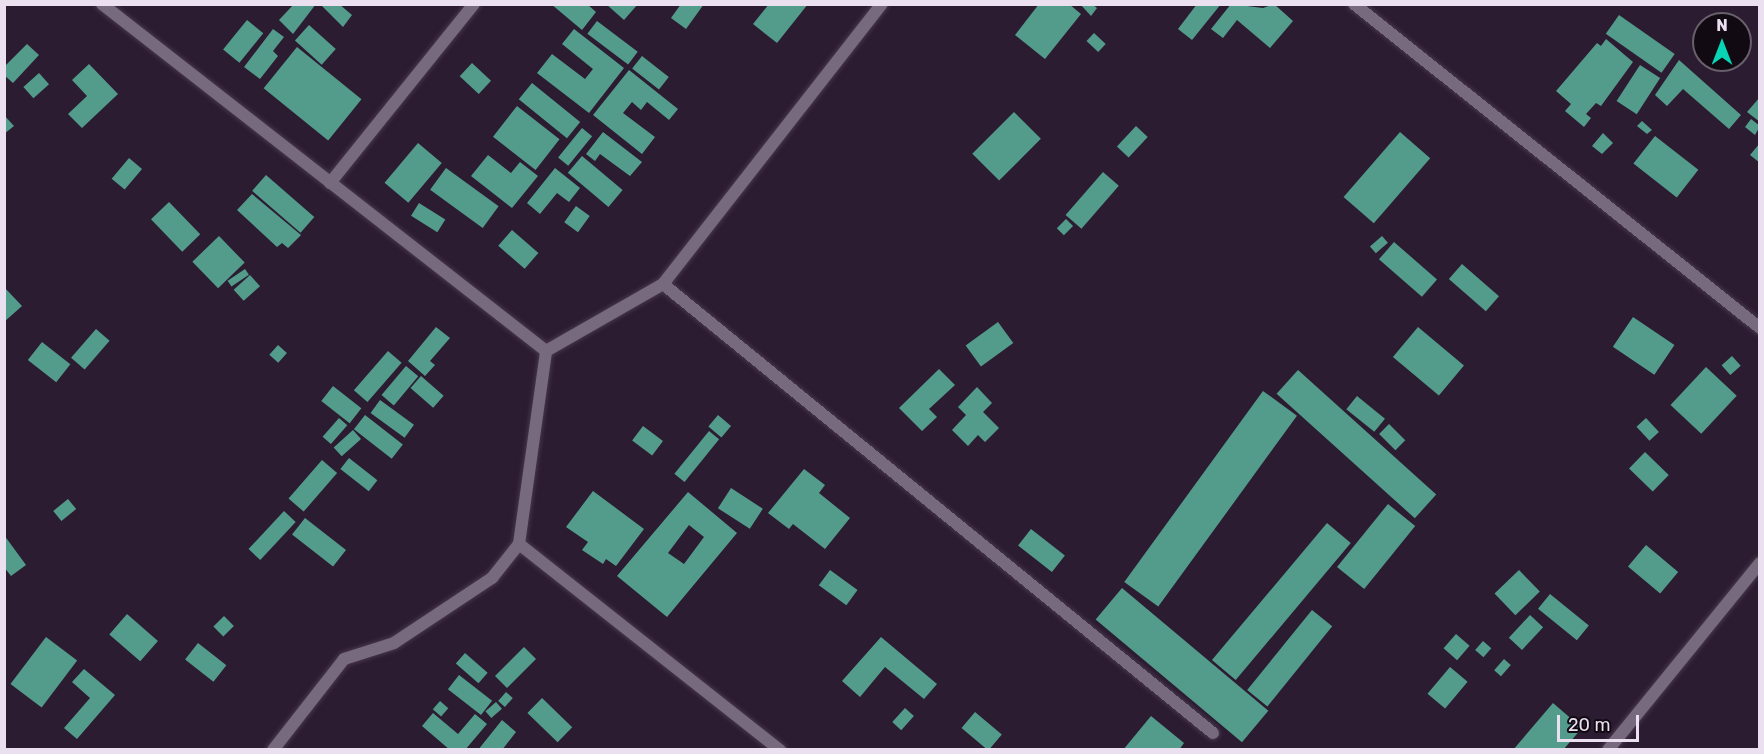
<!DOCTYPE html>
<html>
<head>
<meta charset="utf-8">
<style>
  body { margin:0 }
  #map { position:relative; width:1764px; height:754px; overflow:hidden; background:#2c1c32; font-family:Rubik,sans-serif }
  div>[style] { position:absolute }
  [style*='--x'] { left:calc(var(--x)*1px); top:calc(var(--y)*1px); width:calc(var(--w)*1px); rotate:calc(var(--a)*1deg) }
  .building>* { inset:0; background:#539c8c; transform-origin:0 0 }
  .roads { filter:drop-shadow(0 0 2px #47374c) drop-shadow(0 0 2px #47374c) }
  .minor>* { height:12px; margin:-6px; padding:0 6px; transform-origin:6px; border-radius:6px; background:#786a7e }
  span { translate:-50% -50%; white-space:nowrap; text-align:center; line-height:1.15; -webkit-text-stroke:6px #110a13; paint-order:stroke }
  .frame { position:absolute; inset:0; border:6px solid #ebe0ef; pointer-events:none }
  .north { position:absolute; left:1692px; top:12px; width:60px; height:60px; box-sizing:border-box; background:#110a13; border:2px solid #68606b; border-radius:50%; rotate:0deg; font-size:16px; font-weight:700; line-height:24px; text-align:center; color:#ebe0ef }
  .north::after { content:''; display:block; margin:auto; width:21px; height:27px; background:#07d5b6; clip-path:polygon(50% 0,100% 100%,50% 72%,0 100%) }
  .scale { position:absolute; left:1557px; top:715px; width:82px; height:27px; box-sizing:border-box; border:3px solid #ebe0ef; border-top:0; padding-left:8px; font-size:18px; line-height:21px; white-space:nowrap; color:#ebe0ef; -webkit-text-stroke:4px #110a13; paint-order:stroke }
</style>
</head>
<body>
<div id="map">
  <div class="building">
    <div style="clip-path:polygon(294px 4px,316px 4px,293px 34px,279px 20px)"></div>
    <div style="clip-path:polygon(320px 4px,339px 4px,352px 15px,343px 27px)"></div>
    <div style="clip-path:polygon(551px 4px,587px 4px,596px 12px,582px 30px)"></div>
    <div style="clip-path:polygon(606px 4px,638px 4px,624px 20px)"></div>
    <div style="clip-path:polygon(681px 4px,704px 4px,686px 29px,671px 18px)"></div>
    <div style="clip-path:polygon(769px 4px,808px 4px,777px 43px,753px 24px)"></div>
    <div style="clip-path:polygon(1039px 4px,1069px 4px,1081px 14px,1045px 59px,1015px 35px)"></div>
    <div style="clip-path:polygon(1080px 4px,1092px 4px,1097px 8px,1091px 16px)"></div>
    <div style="clip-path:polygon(1197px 4px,1221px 4px,1192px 40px,1178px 29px)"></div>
    <div style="clip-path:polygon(1231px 4px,1263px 8px,1274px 4px,1293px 21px,1270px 48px,1237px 20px,1223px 38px,1211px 29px)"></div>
    <div style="left:1619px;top:15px;width:68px;height:23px;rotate:35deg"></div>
    <div style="left:247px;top:20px;width:21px;height:38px;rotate:39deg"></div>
    <div style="left:597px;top:21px;width:51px;height:16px;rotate:37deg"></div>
    <div style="left:309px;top:25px;width:36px;height:21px;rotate:42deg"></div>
    <div style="clip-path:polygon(273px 29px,284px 37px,273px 51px,278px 56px,260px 79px,244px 67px)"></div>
    <div style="clip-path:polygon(574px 29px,624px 68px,589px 113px,537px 73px,552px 54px,585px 79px,593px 69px,562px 44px)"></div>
    <div style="left:1094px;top:33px;width:16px;height:11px;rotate:43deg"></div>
    <div style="clip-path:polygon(1606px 39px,1633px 62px,1601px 106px,1596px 103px,1586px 114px,1591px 118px,1584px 127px,1565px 111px,1571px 104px,1556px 91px,1597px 43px,1601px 46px)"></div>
    <div style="clip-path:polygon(27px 44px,39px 55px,13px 83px,4px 75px,4px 67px)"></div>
    <div style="left:297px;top:47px;width:83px;height:53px;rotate:39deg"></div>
    <div style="left:642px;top:56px;width:34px;height:16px;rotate:38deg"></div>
    <div style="clip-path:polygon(1679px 60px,1741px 115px,1729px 129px,1683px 89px,1667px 106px,1655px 95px)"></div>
    <div style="left:472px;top:63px;width:26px;height:18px;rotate:43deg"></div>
    <div style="clip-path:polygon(89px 64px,118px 94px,82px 128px,68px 114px,87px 96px,72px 80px)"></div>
    <div style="left:1640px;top:65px;width:24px;height:43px;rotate:33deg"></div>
    <div style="clip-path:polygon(629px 70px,678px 109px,669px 120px,647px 102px,641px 110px,632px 102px,623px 113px,655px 137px,642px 154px,593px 115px)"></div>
    <div style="left:39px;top:73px;width:15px;height:21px;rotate:48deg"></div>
    <div style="left:532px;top:83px;width:62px;height:21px;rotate:39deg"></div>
    <div style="clip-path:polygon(1760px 97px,1760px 122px,1747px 112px)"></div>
    <div style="left:517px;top:106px;width:54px;height:39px;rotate:38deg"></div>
    <div style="left:1014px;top:112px;width:38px;height:59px;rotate:45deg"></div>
    <div style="clip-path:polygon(4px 115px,14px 126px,4px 134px)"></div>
    <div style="clip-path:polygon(1751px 119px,1760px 126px,1755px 135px,1745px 127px)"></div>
    <div style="clip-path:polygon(1642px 121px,1652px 130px,1647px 134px,1637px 126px)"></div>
    <div style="left:1136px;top:126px;width:16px;height:28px;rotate:43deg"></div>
    <div style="left:582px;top:128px;width:13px;height:38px;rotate:39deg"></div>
    <div style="clip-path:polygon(603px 132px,642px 162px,630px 176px,600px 154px,595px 161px,586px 154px)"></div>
    <div style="left:1400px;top:132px;width:40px;height:86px;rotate:41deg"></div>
    <div style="clip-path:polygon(1603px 133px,1613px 143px,1602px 154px,1592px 146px)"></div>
    <div style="left:1655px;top:136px;width:55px;height:35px;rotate:38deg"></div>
    <div style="left:418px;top:143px;width:31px;height:52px;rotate:40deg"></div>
    <div style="clip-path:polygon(1760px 143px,1760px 163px,1750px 155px)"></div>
    <div style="clip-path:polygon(488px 155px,511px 173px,520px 162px,538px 176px,512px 208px,471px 176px)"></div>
    <div style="left:582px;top:156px;width:53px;height:22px;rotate:40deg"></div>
    <div style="left:129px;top:158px;width:17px;height:27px;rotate:40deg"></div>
    <div style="left:446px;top:168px;width:65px;height:27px;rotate:36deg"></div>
    <div style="clip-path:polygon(555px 168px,580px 188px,569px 202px,557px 193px,540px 214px,527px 203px)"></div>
    <div style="left:1103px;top:172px;width:21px;height:57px;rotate:41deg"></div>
    <div style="left:266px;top:175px;width:64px;height:21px;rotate:41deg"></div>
    <div style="clip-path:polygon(252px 194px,301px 235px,288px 248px,282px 243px,277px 247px,237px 210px)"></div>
    <div style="left:169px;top:202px;width:45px;height:25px;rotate:46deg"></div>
    <div style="left:419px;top:203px;width:31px;height:15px;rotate:32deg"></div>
    <div style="left:576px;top:206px;width:17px;height:20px;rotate:36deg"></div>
    <div style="left:1066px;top:219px;width:10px;height:13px;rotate:45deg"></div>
    <div style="left:512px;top:230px;width:35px;height:21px;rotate:41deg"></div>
    <div style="left:219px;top:236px;width:37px;height:37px;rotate:46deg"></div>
    <div style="left:1382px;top:236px;width:9px;height:16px;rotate:49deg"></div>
    <div style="left:1394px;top:242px;width:57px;height:23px;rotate:41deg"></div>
    <div style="left:1462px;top:264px;width:49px;height:20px;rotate:41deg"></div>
    <div style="left:245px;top:269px;width:7px;height:21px;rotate:56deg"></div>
    <div style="left:250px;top:275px;width:15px;height:22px;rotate:48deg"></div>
    <div style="clip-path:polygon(4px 287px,22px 306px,4px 322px)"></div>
    <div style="left:1633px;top:317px;width:50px;height:36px;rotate:34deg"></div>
    <div style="left:998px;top:322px;width:26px;height:40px;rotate:54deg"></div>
    <div style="clip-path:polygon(436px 327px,450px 338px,430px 361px,435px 365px,425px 376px,408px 361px)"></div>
    <div style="left:1418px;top:327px;width:60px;height:39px;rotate:40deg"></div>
    <div style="left:96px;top:329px;width:18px;height:38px;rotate:41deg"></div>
    <div style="left:42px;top:342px;width:36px;height:23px;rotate:38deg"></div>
    <div style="left:278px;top:345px;width:12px;height:13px;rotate:42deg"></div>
    <div style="left:388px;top:351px;width:18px;height:52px;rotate:41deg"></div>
    <div style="left:1732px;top:356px;width:13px;height:14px;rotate:48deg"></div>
    <div style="left:406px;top:366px;width:16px;height:38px;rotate:40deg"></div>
    <div style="left:1706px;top:367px;width:42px;height:52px;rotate:43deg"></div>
    <div style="clip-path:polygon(939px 369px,955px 385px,929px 409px,937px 417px,922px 431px,899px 408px)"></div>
    <div style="left:1298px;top:370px;width:186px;height:32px;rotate:42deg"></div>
    <div style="left:421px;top:376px;width:30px;height:16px;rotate:41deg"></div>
    <div style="left:333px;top:386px;width:36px;height:19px;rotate:38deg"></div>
    <div style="clip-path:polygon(977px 387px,992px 403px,983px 412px,999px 428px,985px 442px,978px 435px,968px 446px,952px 430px,966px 415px,958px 407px)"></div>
    <div style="left:1263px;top:391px;width:42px;height:236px;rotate:36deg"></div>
    <div style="left:1357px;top:396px;width:36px;height:17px;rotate:39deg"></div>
    <div style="left:380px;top:400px;width:42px;height:16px;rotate:36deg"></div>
    <div style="left:365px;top:415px;width:48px;height:18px;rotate:38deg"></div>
    <div style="left:718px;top:415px;width:17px;height:15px;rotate:40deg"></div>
    <div style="left:339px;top:418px;width:11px;height:25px;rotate:41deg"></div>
    <div style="left:1646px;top:418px;width:19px;height:13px;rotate:47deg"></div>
    <div style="left:1389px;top:424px;width:23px;height:14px;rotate:45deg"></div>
    <div style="left:643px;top:426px;width:25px;height:18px;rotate:37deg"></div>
    <div style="left:353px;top:430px;width:12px;height:26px;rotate:48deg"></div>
    <div style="left:709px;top:431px;width:13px;height:55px;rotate:39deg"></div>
    <div style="left:1645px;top:452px;width:33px;height:23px;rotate:44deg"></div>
    <div style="left:349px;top:458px;width:36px;height:14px;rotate:38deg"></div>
    <div style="left:322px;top:460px;width:20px;height:51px;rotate:41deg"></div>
    <div style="clip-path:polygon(804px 469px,825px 485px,819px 493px,850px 518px,825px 549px,793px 524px,789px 529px,768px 513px)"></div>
    <div style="left:731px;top:488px;width:38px;height:24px;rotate:33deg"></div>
    <div style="clip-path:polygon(593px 491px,644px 529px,616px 566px,606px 559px,603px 564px,582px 550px,588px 542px,566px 527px)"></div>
    <div style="clip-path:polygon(evenodd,688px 492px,737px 533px,667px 617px,617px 576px,688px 492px,689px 525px,704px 537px,684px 564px,668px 553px,689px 525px)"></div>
    <div style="left:68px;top:499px;width:13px;height:19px;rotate:51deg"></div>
    <div style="left:1388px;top:504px;width:35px;height:81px;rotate:39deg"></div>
    <div style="left:284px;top:511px;width:16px;height:52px;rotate:43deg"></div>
    <div style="left:305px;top:518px;width:52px;height:21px;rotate:38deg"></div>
    <div style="left:1327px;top:523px;width:31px;height:179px;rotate:40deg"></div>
    <div style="left:1031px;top:529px;width:43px;height:21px;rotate:38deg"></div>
    <div style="clip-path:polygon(4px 535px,26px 565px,11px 576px,4px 567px)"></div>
    <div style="left:1646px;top:545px;width:42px;height:28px;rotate:40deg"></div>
    <div style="left:830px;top:570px;width:34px;height:19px;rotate:36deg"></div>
    <div style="left:1519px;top:570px;width:30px;height:34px;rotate:46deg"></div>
    <div style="left:1122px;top:588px;width:191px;height:41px;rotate:40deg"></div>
    <div style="left:1550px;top:594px;width:50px;height:19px;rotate:39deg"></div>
    <div style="left:1312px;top:610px;width:26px;height:103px;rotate:39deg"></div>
    <div style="left:127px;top:614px;width:41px;height:27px;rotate:41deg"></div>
    <div style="left:1530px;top:615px;width:18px;height:31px;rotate:43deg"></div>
    <div style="left:224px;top:616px;width:14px;height:15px;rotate:45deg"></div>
    <div style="left:1456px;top:634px;width:18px;height:19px;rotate:41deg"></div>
    <div style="left:46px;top:637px;width:39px;height:59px;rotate:37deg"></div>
    <div style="clip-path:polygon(881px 637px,937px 684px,924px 699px,885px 667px,860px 697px,842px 681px)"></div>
    <div style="left:1483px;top:641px;width:11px;height:12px;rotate:41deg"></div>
    <div style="left:198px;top:643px;width:36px;height:21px;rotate:38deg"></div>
    <div style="left:524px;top:647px;width:17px;height:41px;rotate:45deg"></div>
    <div style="left:465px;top:653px;width:30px;height:14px;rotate:41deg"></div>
    <div style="left:1504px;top:659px;width:9px;height:15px;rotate:41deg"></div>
    <div style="left:1450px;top:667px;width:23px;height:35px;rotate:40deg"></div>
    <div style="clip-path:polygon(84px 669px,115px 695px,77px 739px,64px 728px,90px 698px,72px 682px)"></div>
    <div style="left:459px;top:675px;width:42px;height:18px;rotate:38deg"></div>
    <div style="left:506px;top:692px;width:9px;height:12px;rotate:41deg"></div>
    <div style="left:542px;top:698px;width:42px;height:21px;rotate:44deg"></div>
    <div style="left:440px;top:701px;width:11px;height:11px;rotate:41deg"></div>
    <div style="left:496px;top:702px;width:9px;height:14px;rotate:49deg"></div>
    <div style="clip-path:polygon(1553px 703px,1582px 728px,1563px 750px,1513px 750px)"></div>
    <div style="left:905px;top:708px;width:12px;height:19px;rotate:42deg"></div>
    <div style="left:975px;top:712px;width:35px;height:21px;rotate:40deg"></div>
    <div style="clip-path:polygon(433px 713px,458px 734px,475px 714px,487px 724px,465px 750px,450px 750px,422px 726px)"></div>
    <div style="clip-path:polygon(1151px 716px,1184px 743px,1179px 750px,1123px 750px)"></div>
    <div style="clip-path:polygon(502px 720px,516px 732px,502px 750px,478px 750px)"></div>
  </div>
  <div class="roads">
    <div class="minor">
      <div style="--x:102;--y:4;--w:564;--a:38.01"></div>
      <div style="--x:1354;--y:4;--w:519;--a:38.59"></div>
      <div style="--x:330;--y:183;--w:230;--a:-51.2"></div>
      <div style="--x:663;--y:284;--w:710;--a:39.23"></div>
      <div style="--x:546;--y:351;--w:135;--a:-29.8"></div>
      <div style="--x:663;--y:284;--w:355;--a:-52"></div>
      <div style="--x:519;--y:544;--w:333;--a:38.3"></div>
      <div style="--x:273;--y:750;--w:115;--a:-52"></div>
      <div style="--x:344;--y:659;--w:52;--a:-17.7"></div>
      <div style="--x:394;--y:643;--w:118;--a:-33.6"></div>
      <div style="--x:492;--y:578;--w:43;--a:-51.5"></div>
      <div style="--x:519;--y:544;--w:195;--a:-82"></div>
      <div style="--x:1608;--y:750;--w:241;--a:-50.9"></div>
    </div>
  </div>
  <div class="frame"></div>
  <div class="north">N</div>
  <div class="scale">20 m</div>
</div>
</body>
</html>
